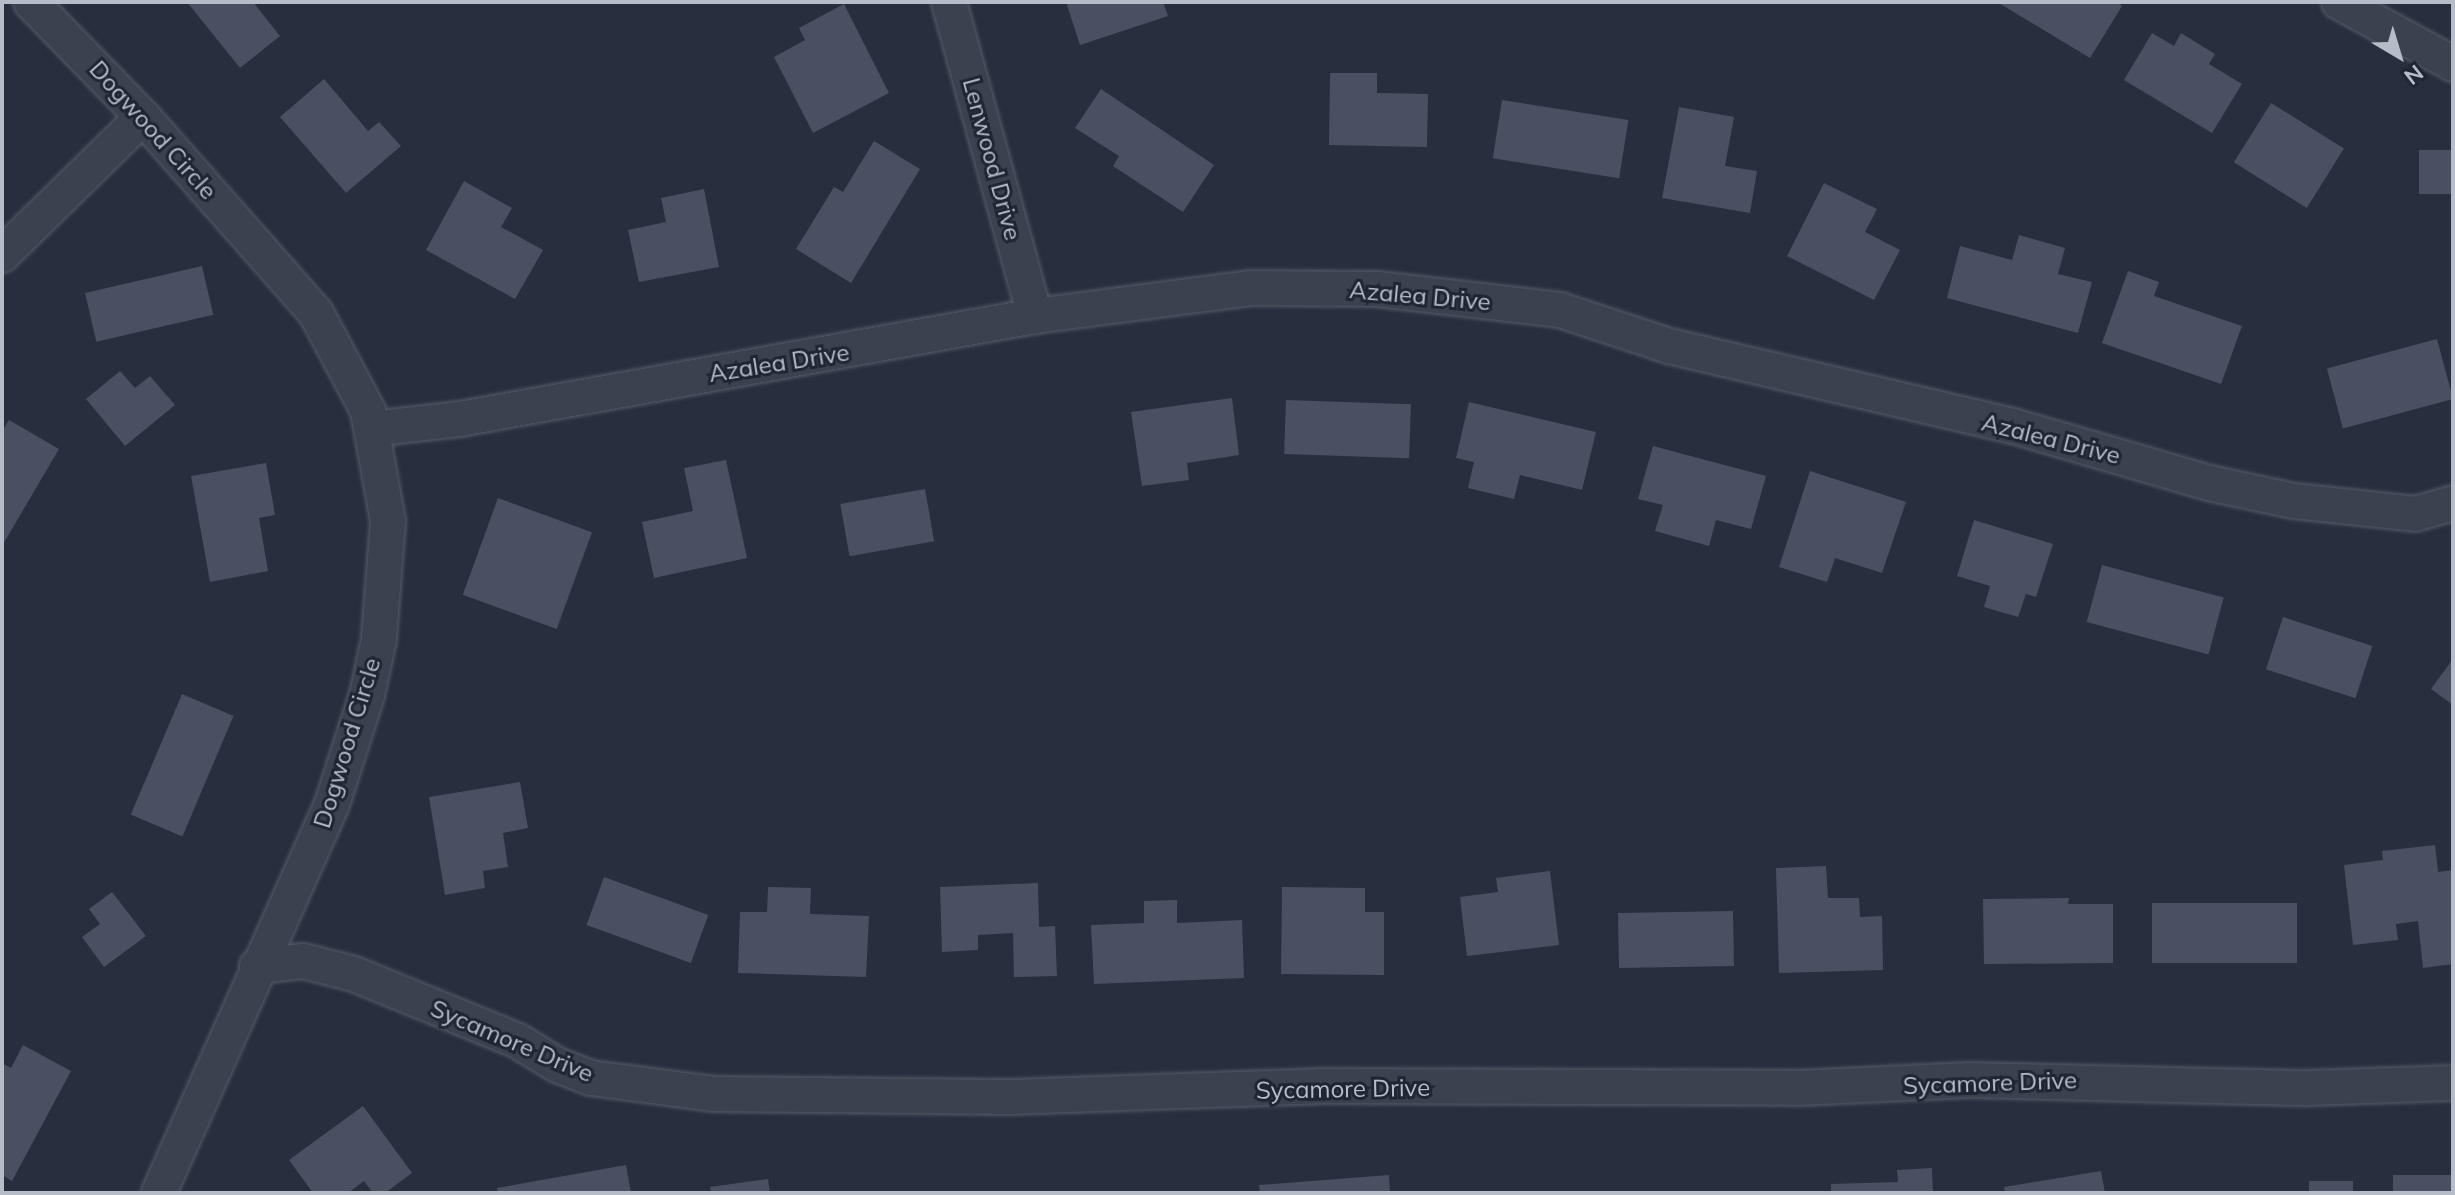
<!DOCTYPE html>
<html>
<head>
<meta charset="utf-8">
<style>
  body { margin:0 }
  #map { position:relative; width:2455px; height:1195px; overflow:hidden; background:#272e3e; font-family:Mulish,sans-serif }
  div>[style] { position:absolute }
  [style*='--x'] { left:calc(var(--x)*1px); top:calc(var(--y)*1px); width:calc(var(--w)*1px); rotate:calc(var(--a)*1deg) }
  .building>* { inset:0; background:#485062; transform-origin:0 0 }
  .roads { filter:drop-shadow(0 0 2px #565c69) drop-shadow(0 0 2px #565c69) }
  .street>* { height:34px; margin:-17px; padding:0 17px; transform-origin:17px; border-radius:17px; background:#3b414e }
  span { translate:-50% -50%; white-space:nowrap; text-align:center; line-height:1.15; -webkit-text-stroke:6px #1f2633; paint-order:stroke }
  .street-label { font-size:24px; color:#b7bcc9 }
  .frame { position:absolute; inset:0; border:4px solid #b7bcc9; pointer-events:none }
  .north { position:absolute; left:2359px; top:16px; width:80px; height:80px; -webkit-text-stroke:6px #1f2633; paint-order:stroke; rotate:142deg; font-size:22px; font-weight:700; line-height:32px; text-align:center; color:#b7bcc9 }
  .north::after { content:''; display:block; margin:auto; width:28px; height:36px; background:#b7bcc9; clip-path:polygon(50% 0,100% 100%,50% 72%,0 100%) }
</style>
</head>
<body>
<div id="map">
  <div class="building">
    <div style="clip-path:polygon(187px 2px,253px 2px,280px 36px,240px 68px)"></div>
    <div style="clip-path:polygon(1066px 2px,1163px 2px,1168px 16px,1080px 45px)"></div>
    <div style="clip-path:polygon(1997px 2px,2116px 2px,2122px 6px,2090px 58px)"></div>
    <div style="clip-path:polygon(844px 4px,889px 93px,813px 133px,774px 57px,805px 40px,799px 28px)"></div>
    <div style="clip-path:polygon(2152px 33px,2174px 46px,2181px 33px,2215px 54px,2209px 64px,2242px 84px,2212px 133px,2124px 80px)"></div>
    <div style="clip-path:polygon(1330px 73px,1377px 73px,1377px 93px,1428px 94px,1427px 147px,1329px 145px)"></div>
    <div style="clip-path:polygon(324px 79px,368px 131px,379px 122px,401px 146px,346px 193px,280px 117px)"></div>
    <div style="clip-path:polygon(1101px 89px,1214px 165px,1183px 212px,1113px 166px,1119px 156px,1075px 128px)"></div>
    <div style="left:1502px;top:100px;width:128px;height:59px;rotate:9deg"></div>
    <div style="left:2271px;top:103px;width:86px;height:70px;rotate:32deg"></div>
    <div style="clip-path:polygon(1679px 107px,1734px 117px,1725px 166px,1757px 171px,1750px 213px,1662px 198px)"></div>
    <div style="clip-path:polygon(874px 141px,920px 169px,851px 283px,796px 249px,834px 187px,843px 192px)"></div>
    <div style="left:2453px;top:150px;width:44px;height:34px;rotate:90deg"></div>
    <div style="clip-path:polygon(464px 181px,512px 208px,501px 227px,543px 250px,515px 299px,426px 250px)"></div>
    <div style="clip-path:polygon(1824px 183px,1877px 209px,1865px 232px,1900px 250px,1874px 300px,1787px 256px)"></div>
    <div style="clip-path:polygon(704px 189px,719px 267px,639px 282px,628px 230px,666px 222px,661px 198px)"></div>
    <div style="clip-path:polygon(2019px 235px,2065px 248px,2058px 274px,2092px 282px,2078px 333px,1947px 298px,1960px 246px,2012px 260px)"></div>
    <div style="left:202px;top:266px;width:50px;height:120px;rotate:77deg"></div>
    <div style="clip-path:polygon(2128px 271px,2159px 282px,2154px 296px,2242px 326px,2221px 384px,2102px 343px)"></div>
    <div style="left:2437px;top:339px;width:62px;height:114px;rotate:75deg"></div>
    <div style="clip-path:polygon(120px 371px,135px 388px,150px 376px,175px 405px,125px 446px,86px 399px)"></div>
    <div style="clip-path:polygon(1232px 398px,1239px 455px,1187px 463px,1189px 480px,1142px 486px,1131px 412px)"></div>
    <div style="left:1286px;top:400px;width:125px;height:54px;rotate:2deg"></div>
    <div style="clip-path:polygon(1469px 402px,1596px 432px,1582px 490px,1520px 475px,1514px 499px,1468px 488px,1474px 462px,1456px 458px)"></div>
    <div style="clip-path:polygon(9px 420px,59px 449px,2px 546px,2px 431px)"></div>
    <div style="clip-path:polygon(1653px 446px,1766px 476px,1751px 529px,1716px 520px,1709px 546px,1655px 531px,1663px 505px,1638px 499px)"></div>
    <div style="clip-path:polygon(726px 460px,747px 558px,654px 578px,642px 522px,693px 511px,684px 468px)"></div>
    <div style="clip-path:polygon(266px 463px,275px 515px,259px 518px,268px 571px,210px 582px,191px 476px)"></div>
    <div style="clip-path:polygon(1810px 471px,1906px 502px,1882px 573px,1835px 558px,1827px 582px,1779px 567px)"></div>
    <div style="left:925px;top:489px;width:53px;height:86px;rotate:80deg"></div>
    <div style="left:498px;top:498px;width:100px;height:103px;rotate:20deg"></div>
    <div style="clip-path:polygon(1974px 520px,2053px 544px,2036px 597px,2026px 594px,2018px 617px,1984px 607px,1990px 586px,1957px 576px)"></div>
    <div style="left:2102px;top:565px;width:126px;height:59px;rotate:15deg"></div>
    <div style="left:2283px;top:617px;width:94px;height:55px;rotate:18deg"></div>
    <div style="clip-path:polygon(2453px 659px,2453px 705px,2431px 689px)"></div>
    <div style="left:182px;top:694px;width:56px;height:131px;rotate:23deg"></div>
    <div style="clip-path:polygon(520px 782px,528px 828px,503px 833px,508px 867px,483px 871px,485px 888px,445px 895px,429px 797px)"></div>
    <div style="clip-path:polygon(2435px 845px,2438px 872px,2453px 870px,2453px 964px,2423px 968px,2418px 921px,2396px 924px,2398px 940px,2353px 945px,2344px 865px,2383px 860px,2382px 851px)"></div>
    <div style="clip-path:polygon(1826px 866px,1828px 898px,1859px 898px,1860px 917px,1882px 916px,1883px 970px,1779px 973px,1776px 868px)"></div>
    <div style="clip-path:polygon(1550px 871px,1559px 945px,1467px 956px,1460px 897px,1498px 892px,1496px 878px)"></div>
    <div style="left:604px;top:877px;width:111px;height:51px;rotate:20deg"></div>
    <div style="clip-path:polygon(1038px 883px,1039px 927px,1055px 926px,1057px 976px,1014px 977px,1013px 933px,978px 935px,978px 950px,942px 952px,940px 887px)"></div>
    <div style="clip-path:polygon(768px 887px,811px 888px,810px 914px,869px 916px,866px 977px,738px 973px,740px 912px,767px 912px)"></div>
    <div style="clip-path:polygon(1282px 887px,1365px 888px,1365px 912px,1384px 912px,1384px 975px,1281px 974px)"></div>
    <div style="clip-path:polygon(112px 892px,146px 936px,104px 967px,82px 937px,100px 924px,89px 909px)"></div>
    <div style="clip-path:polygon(2069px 898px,2068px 904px,2113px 904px,2113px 963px,1984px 964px,1983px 899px)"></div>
    <div style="clip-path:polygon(1177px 900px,1177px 923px,1242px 920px,1244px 978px,1094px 984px,1091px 925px,1144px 923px,1144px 901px)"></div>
    <div style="left:2152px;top:903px;width:145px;height:60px"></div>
    <div style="left:1733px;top:911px;width:55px;height:115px;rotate:89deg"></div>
    <div style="clip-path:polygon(23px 1045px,71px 1071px,12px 1181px,2px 1175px,2px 1063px,11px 1068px)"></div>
    <div style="clip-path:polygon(363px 1106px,412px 1173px,385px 1193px,373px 1193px,364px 1181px,348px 1193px,313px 1193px,289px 1160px)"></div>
    <div style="clip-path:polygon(626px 1165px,631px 1193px,498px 1193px,497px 1188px)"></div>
    <div style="clip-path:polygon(1932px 1168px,1933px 1193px,1831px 1193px,1831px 1184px,1898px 1182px,1897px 1170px)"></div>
    <div style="clip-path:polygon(2101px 1171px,2105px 1193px,2005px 1193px,2004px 1187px)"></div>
    <div style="clip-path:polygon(1389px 1175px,1390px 1193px,1260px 1193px,1259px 1185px)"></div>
    <div style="left:2453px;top:1175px;width:18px;height:60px;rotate:90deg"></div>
    <div style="clip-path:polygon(768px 1179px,770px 1193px,711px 1193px,710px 1187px)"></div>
    <div style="left:2309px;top:1181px;width:44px;height:12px"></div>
  </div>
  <div class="roads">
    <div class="street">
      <div style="--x:31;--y:2;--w:161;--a:45.8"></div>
      <div style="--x:143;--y:117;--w:261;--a:48.6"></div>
      <div style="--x:316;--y:313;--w:111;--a:62"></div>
      <div style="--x:368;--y:411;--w:112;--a:79.7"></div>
      <div style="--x:388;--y:521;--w:118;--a:94.4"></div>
      <div style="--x:379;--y:639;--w:57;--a:102.1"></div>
      <div style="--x:367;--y:695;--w:114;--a:107.8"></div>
      <div style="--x:332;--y:804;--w:426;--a:114"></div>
      <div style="--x:949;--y:2;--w:326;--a:74.7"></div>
      <div style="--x:2339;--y:2;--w:130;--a:28.5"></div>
      <div style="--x:2;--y:255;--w:197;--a:-44.4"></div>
      <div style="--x:372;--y:429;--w:89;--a:-6.5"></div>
      <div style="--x:460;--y:419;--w:584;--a:-10.16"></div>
      <div style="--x:1035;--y:316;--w:217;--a:-7.4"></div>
      <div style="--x:1250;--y:288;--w:127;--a:0.5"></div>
      <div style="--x:1377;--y:289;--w:184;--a:6.5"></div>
      <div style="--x:1560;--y:310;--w:115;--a:18.3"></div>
      <div style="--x:1669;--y:346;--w:353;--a:13.1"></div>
      <div style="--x:2013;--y:426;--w:204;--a:16.2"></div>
      <div style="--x:2209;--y:483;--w:87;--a:12"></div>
      <div style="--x:2294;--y:501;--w:122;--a:6.1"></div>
      <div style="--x:2415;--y:514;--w:40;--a:-16"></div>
      <div style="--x:257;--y:966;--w:46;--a:-6.2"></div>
      <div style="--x:303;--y:961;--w:53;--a:14.3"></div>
      <div style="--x:354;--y:974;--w:177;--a:22.2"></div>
      <div style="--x:518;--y:1041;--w:46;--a:31.6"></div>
      <div style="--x:557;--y:1065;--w:36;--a:21"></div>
      <div style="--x:591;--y:1078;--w:125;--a:7.4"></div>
      <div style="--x:715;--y:1094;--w:295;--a:0.6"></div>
      <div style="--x:1010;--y:1097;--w:309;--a:-2"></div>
      <div style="--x:1319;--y:1086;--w:480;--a:0.2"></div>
      <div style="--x:1799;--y:1088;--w:171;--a:-2.7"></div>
      <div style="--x:1970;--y:1080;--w:338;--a:1.4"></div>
      <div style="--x:2308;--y:1088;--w:145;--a:-2"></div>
    </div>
  </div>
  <div class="street-label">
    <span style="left:153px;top:130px;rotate:48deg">Dogwood Circle</span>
    <span style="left:992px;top:159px;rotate:75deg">Lenwood Drive</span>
    <span style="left:1420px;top:296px;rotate:5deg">Azalea Drive</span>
    <span style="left:779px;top:363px;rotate:-9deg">Azalea Drive</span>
    <span style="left:2051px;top:439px;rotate:14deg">Azalea Drive</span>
    <span style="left:347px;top:743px;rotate:-73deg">Dogwood Circle</span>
    <span style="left:512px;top:1041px;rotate:23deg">Sycamore Drive</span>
    <span style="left:1990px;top:1083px;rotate:-2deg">Sycamore Drive</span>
    <span style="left:1343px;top:1089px;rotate:-1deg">Sycamore Drive</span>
  </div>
  <div class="frame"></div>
  <div class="north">N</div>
</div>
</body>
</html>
